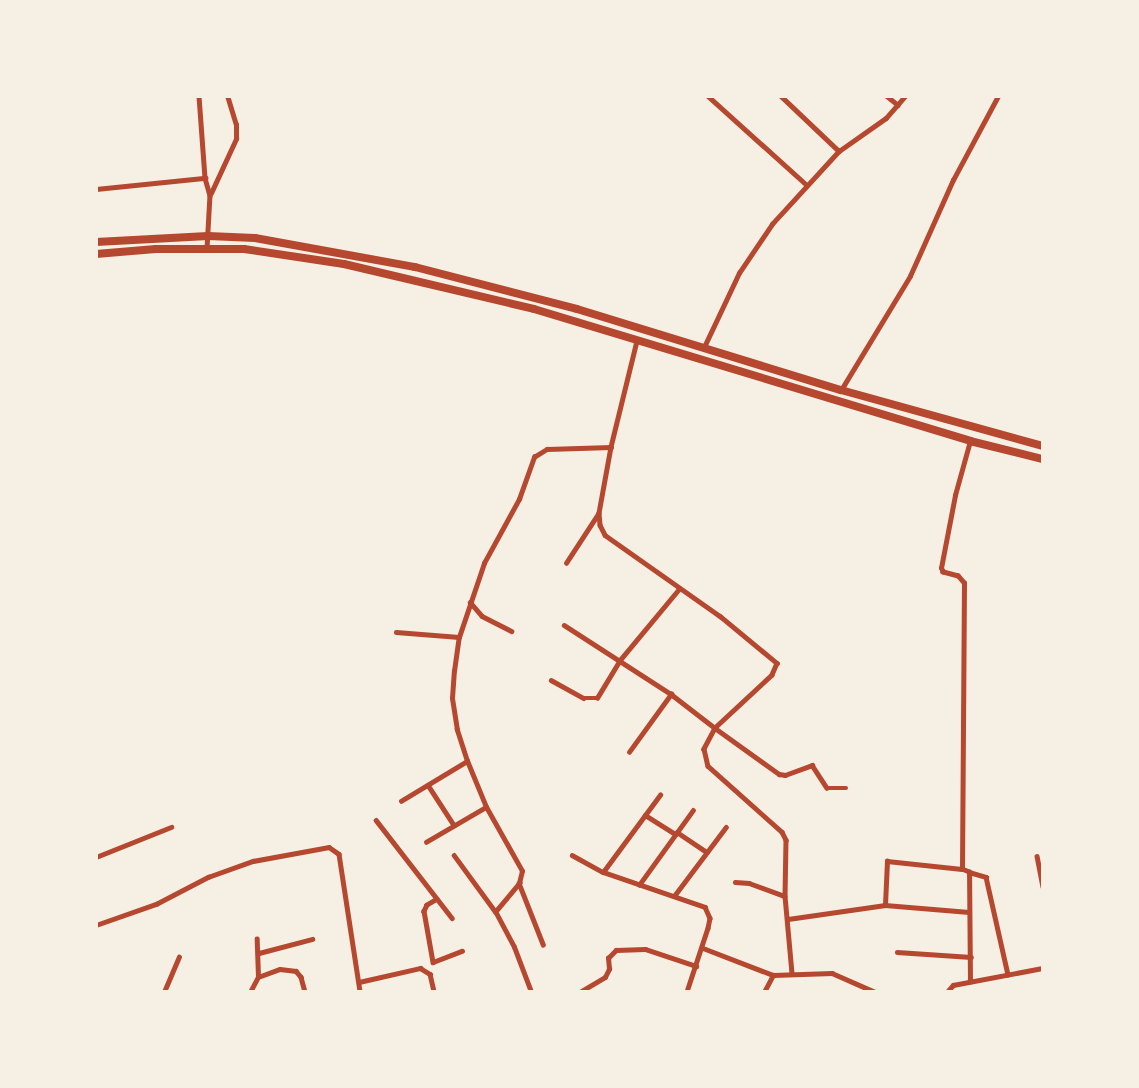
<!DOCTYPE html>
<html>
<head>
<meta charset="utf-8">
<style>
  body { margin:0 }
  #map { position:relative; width:1139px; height:1088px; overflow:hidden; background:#f6efe4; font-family:Commissioner,sans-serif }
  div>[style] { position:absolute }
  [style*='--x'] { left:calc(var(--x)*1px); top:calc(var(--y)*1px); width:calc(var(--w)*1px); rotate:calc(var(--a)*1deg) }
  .minor>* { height:4.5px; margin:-2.25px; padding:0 2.25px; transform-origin:2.25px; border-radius:2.25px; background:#b5482f }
  .trunk>* { height:8px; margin:-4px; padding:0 4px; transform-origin:4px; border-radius:4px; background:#b5482f }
  span { translate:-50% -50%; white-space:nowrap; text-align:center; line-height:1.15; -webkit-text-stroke:5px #f6efe4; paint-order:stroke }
  .frame { position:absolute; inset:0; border:98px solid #f6efe4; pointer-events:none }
</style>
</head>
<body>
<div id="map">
  <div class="minor">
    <div style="--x:199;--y:96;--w:82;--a:85.8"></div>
    <div style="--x:205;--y:178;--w:18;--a:74"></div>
    <div style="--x:210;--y:195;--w:53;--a:93.2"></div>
    <div style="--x:708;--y:96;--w:133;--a:42"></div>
    <div style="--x:781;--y:96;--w:80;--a:43.5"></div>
    <div style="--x:887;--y:96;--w:14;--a:39"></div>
    <div style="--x:96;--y:189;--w:110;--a:-5.8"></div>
    <div style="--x:211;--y:193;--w:60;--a:-65.2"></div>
    <div style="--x:236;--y:139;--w:14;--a:-90"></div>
    <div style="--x:236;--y:125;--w:30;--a:-107"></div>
    <div style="--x:637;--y:341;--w:109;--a:103.8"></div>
    <div style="--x:611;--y:447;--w:67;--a:100.3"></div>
    <div style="--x:599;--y:513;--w:12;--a:85"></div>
    <div style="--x:600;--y:525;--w:11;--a:63"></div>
    <div style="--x:605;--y:535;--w:141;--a:35.2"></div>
    <div style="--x:720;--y:616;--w:74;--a:39.5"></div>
    <div style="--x:777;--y:663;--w:13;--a:113"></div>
    <div style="--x:772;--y:675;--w:78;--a:137.1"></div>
    <div style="--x:715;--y:728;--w:79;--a:35.7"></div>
    <div style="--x:779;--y:774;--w:6;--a:9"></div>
    <div style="--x:785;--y:775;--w:29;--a:-20"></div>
    <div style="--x:812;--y:765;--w:27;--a:57"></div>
    <div style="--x:827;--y:788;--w:19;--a:0"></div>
    <div style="--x:704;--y:347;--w:82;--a:-64.7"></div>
    <div style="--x:739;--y:273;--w:59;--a:-56"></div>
    <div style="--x:772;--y:224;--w:99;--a:-47.5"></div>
    <div style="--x:839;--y:151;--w:57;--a:-35.1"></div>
    <div style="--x:886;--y:118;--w:29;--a:-49"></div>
    <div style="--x:841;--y:390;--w:133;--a:-58.8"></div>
    <div style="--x:910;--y:276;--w:105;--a:-65.9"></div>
    <div style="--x:953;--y:180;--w:95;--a:-61.8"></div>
    <div style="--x:566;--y:563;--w:59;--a:-56.9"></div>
    <div style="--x:470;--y:602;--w:18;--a:49"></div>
    <div style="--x:482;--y:616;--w:33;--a:27"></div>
    <div style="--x:564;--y:625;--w:127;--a:32.8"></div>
    <div style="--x:671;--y:694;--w:56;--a:37.7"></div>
    <div style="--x:715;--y:728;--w:24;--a:118"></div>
    <div style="--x:704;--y:749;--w:17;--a:77"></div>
    <div style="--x:708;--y:766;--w:99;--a:41.7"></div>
    <div style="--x:782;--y:832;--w:9;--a:63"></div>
    <div style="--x:786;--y:840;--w:56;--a:91"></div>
    <div style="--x:785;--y:896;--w:77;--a:84.8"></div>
    <div style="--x:396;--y:632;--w:63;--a:4.5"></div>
    <div style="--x:551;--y:680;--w:37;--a:29"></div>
    <div style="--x:583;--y:698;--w:14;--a:0"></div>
    <div style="--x:597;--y:698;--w:44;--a:-58.8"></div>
    <div style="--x:620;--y:660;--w:92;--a:-50.3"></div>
    <div style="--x:629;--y:752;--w:72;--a:-54.1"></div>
    <div style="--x:428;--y:785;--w:48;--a:57"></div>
    <div style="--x:401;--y:801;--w:77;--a:-31.2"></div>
    <div style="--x:645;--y:815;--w:36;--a:32"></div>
    <div style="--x:376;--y:820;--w:124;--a:52.2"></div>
    <div style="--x:677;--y:832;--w:36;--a:34"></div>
    <div style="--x:426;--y:842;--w:69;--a:-30.3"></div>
    <div style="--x:454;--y:855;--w:69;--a:53.8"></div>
    <div style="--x:572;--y:855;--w:35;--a:29"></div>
    <div style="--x:603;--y:872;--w:108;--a:18.9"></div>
    <div style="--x:705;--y:907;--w:12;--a:66"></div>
    <div style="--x:710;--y:918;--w:10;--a:101"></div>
    <div style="--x:708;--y:928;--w:67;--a:108.2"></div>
    <div style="--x:1037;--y:856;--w:31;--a:79"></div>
    <div style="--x:96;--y:857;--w:81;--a:-21.8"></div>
    <div style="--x:603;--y:872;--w:96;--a:-53.5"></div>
    <div style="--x:969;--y:872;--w:18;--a:16"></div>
    <div style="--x:986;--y:877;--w:100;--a:77.3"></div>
    <div style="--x:735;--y:882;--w:14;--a:4"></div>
    <div style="--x:749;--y:883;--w:37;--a:20"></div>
    <div style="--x:519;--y:883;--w:66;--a:68.5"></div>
    <div style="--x:639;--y:885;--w:92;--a:-54.2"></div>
    <div style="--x:674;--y:896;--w:86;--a:-53"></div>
    <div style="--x:437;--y:899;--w:12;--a:149"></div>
    <div style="--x:427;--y:905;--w:7;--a:117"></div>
    <div style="--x:424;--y:911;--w:52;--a:80"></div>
    <div style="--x:433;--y:962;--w:31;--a:-21"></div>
    <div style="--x:885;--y:905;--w:44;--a:-87.4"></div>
    <div style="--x:887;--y:861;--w:75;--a:6.1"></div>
    <div style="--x:788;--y:919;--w:98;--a:-8.2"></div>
    <div style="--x:885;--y:905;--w:84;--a:4.8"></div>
    <div style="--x:96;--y:925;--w:64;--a:-19.3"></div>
    <div style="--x:156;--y:904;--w:59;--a:-27.4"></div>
    <div style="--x:208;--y:877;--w:48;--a:-19.6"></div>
    <div style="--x:253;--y:861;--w:77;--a:-10.4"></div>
    <div style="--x:329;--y:847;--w:12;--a:35"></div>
    <div style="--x:339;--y:854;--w:140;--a:81.3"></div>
    <div style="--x:703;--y:948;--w:75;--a:21.1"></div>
    <div style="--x:773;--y:975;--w:59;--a:-1.9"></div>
    <div style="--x:832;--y:973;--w:47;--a:23.8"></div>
    <div style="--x:897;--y:952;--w:74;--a:3.9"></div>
    <div style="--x:259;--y:953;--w:55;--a:-14.8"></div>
    <div style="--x:258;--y:977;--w:23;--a:-20"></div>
    <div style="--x:280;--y:969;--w:16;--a:7"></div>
    <div style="--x:296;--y:971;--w:8;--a:50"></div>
    <div style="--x:301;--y:977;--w:16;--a:75"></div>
    <div style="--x:359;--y:982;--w:63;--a:-12.9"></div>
    <div style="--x:420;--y:968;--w:12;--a:31"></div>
    <div style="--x:430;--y:974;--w:18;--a:77"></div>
    <div style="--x:970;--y:982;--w:110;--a:-90.5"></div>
    <div style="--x:969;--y:872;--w:8;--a:-157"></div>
    <div style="--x:962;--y:869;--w:286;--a:-89.6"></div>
    <div style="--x:964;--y:583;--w:9;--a:-131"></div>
    <div style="--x:958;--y:576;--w:16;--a:-165"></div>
    <div style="--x:943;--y:572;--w:4;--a:-117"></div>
    <div style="--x:941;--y:568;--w:74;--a:-79.1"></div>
    <div style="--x:955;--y:495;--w:56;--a:-74.5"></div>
    <div style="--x:164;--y:992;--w:38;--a:-67"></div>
    <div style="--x:250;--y:992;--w:17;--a:-62"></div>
    <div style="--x:258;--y:977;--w:38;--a:-92"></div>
    <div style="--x:531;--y:992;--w:48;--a:-110.7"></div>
    <div style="--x:514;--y:947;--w:40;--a:-118"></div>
    <div style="--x:495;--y:912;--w:38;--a:-50"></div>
    <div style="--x:519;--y:883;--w:12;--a:-76"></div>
    <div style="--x:522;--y:871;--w:73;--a:-119.4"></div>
    <div style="--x:486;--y:807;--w:50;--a:-112.4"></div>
    <div style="--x:467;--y:761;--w:33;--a:-108"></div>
    <div style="--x:457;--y:730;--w:32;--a:-99"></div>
    <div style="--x:452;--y:698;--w:27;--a:-86"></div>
    <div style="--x:454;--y:671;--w:34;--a:-82"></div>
    <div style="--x:459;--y:637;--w:78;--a:-71.3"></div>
    <div style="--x:484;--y:563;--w:73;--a:-61.3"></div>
    <div style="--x:519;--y:499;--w:45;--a:-70.3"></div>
    <div style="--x:534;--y:457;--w:15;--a:-32"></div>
    <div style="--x:547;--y:449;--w:64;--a:-1.8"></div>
    <div style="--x:580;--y:992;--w:29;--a:-31"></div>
    <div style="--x:605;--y:977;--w:9;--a:-63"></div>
    <div style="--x:609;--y:969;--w:11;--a:-95"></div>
    <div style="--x:608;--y:958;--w:11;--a:-45"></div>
    <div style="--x:616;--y:950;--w:29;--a:-2"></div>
    <div style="--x:645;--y:949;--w:54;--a:18.4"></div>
    <div style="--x:764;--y:992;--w:19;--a:-62"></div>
    <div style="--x:947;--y:992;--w:9;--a:-49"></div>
    <div style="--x:953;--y:985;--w:92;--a:-10.7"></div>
  </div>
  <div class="trunk">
    <div style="--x:96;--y:242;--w:112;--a:-3.1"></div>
    <div style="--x:208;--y:236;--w:47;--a:2.4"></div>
    <div style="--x:255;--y:238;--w:163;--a:10.3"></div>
    <div style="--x:415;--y:267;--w:167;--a:14.5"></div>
    <div style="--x:577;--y:309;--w:276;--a:17.1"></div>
    <div style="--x:841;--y:390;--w:210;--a:15.5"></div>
    <div style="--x:96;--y:254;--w:60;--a:-4.8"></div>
    <div style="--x:156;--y:249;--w:88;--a:0"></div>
    <div style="--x:244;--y:249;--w:101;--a:8.5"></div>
    <div style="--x:344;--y:264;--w:195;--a:13.3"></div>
    <div style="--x:534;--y:309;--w:456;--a:16.8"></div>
    <div style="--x:970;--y:441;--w:75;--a:13.9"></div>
  </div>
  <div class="frame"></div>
</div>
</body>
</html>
